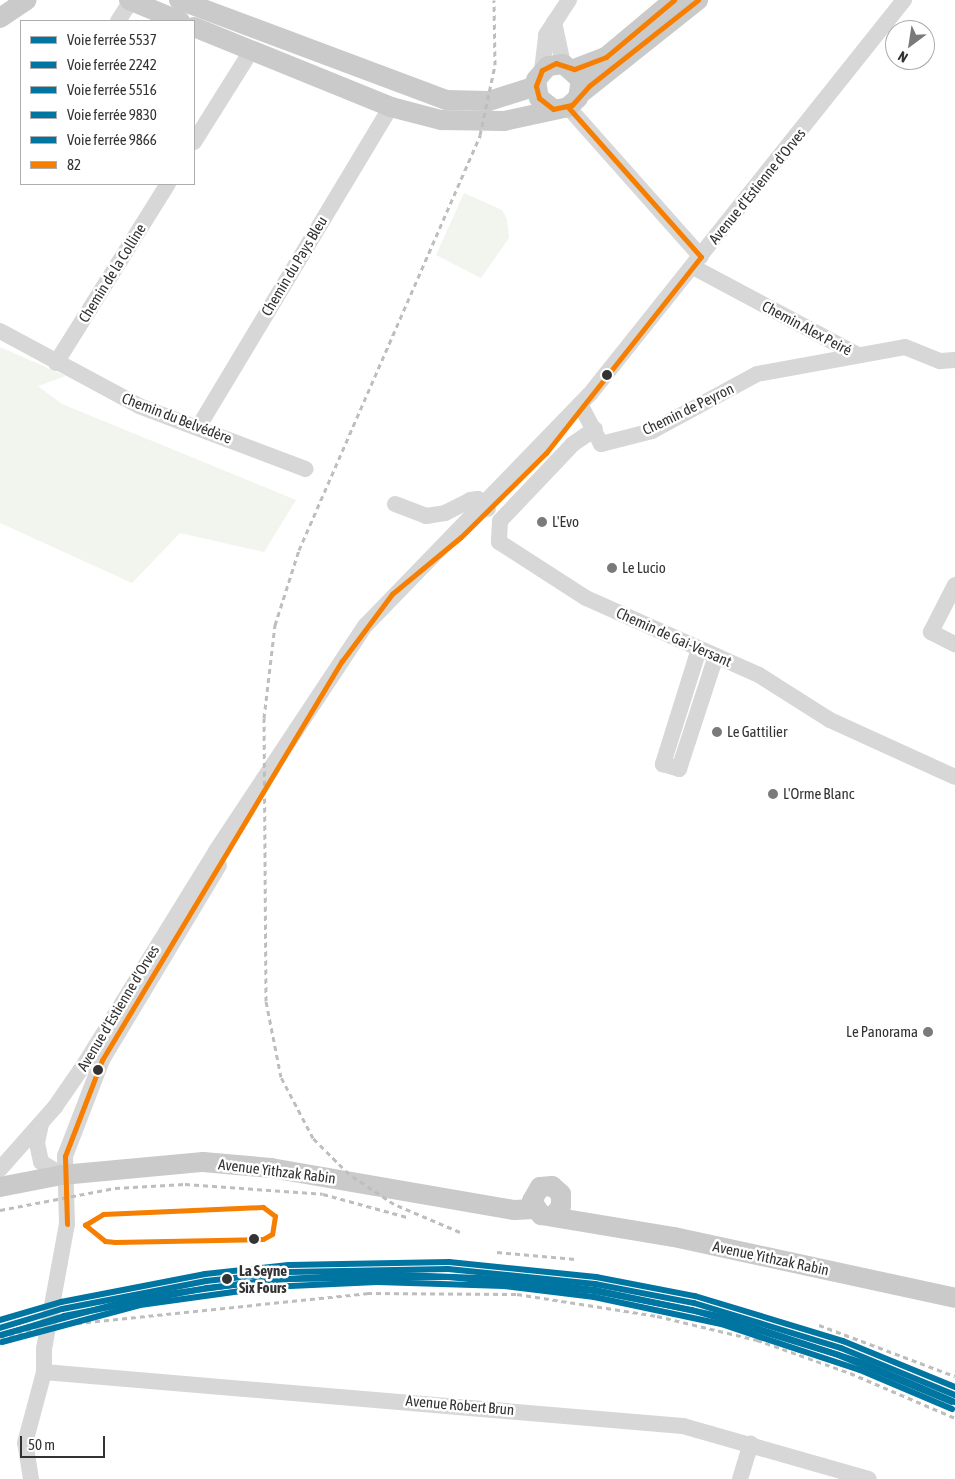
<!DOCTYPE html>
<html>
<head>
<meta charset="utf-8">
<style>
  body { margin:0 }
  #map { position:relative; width:955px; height:1479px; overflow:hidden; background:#fff; font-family:"Asap Condensed",sans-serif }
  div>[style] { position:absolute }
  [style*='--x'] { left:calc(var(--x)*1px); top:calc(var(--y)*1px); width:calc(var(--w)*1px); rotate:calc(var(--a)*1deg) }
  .green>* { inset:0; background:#f1f5ed }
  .minor>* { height:16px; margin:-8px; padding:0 8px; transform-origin:8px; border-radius:8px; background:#d7d7d7 }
  .major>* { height:20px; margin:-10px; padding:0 10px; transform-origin:10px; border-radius:10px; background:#cacaca }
  .rail>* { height:3px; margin-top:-1.5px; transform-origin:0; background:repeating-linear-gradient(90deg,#bebebe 0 5px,transparent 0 9px) }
  .bus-1>* { height:5px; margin:-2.5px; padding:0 2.5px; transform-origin:2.5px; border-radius:2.5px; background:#f67e00 }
  .rail-1>* { height:6px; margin:-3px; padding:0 3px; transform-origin:3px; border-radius:3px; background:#0075a1 }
  .rail-2>* { height:6px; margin:-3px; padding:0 3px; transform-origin:3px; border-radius:3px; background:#0075a1 }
  .rail-3>* { height:6px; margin:-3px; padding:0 3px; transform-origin:3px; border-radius:3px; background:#0075a1 }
  .rail-4>* { height:6px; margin:-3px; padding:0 3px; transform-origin:3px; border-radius:3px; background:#0075a1 }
  .rail-5>* { height:6px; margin:-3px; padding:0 3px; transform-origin:3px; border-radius:3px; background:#0075a1 }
  .dots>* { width:14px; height:14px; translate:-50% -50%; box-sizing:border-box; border:2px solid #fff; border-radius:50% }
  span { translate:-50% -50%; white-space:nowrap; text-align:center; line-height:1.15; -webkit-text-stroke:5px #fff; paint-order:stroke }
  .street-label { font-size:15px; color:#333 }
  .poi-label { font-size:15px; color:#333 }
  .left { translate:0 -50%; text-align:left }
  .right { translate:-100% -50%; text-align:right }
  .stop-label { font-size:15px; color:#333; font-weight:700 }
  .legend { position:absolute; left:20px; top:20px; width:175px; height:165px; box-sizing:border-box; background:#fff; border:1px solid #adadad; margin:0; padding:6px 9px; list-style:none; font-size:15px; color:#333 }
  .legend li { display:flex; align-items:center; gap:10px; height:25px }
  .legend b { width:25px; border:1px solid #adadad }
  .north { position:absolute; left:885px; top:20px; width:50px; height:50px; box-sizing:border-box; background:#fff; border:1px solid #adadad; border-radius:50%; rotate:211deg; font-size:14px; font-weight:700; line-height:20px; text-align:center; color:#333 }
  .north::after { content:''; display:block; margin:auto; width:18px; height:22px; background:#7a7a7a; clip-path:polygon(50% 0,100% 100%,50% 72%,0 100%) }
  .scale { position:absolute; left:20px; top:1436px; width:85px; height:22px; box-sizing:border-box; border:2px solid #333; border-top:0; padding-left:6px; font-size:15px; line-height:18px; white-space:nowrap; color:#333; -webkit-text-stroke:4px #fff; paint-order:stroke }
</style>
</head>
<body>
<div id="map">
  <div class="green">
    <div style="clip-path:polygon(464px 193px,502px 210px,507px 219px,509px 238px,481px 278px,436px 255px)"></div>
    <div style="clip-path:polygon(0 347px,66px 376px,38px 386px,62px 404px,296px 500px,264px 552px,180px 533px,132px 583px,0 523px)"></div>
  </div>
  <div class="minor">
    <div style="--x:118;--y:21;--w:24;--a:-57"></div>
    <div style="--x:554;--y:22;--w:43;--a:77.9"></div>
    <div style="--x:542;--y:70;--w:35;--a:-83"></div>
    <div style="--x:546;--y:35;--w:42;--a:-56.7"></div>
    <div style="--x:568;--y:107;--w:200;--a:48.4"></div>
    <div style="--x:194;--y:142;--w:107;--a:-57.9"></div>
    <div style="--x:693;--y:267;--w:187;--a:28.1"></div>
    <div style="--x:0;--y:331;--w:158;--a:28.3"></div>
    <div style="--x:139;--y:406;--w:178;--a:20.7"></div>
    <div style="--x:56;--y:363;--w:211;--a:-58"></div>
    <div style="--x:580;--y:404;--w:45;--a:62.3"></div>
    <div style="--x:601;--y:444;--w:53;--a:-14.3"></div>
    <div style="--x:652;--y:431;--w:119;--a:-28.5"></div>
    <div style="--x:757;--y:374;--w:150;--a:-10.3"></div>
    <div style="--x:905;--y:347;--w:38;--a:22"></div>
    <div style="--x:940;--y:361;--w:15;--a:-4"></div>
    <div style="--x:199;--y:426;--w:372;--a:-59"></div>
    <div style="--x:595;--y:429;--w:27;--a:146"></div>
    <div style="--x:573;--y:444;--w:106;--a:133.5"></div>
    <div style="--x:500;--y:521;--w:21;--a:93"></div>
    <div style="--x:499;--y:542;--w:103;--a:32.8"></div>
    <div style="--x:586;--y:598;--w:189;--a:24"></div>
    <div style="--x:759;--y:675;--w:84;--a:32.4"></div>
    <div style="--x:830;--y:720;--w:137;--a:24.5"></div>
    <div style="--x:395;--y:504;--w:33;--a:21"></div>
    <div style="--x:426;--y:516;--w:19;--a:-9"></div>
    <div style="--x:445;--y:513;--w:28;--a:-27"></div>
    <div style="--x:470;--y:500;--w:8;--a:-7"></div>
    <div style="--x:478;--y:499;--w:14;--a:45"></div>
    <div style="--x:955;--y:585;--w:53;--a:117.1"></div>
    <div style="--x:931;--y:632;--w:27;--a:27"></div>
    <div style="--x:699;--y:649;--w:121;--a:107.4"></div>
    <div style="--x:663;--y:764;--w:17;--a:17"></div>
    <div style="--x:679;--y:769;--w:119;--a:-71.9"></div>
    <div style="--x:41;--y:1124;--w:19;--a:102"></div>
    <div style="--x:37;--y:1143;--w:19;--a:78"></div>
    <div style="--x:41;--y:1162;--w:25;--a:32"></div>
    <div style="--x:0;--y:1169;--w:83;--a:-48.4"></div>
    <div style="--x:55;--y:1107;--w:51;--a:-55.4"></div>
    <div style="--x:84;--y:1065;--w:251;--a:-58.3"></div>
    <div style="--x:216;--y:851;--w:270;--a:-56.5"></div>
    <div style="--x:365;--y:626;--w:323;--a:-45.9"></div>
    <div style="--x:590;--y:394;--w:504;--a:-51.45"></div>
    <div style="--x:44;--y:1372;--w:641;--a:4.83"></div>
    <div style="--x:683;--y:1426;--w:193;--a:15.9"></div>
    <div style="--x:31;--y:1479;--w:36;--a:-99"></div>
    <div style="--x:25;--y:1443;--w:73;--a:-75"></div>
    <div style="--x:44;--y:1372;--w:23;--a:-90"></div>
    <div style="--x:44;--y:1349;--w:127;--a:-79.6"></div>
    <div style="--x:67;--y:1224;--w:68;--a:-91.7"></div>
    <div style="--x:65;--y:1156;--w:103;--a:-68.9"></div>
    <div style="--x:102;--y:1060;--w:227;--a:-59"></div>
    <div style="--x:740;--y:1479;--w:37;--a:-73"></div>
  </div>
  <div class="major">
    <div style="--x:129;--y:0;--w:55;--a:22.4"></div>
    <div style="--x:179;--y:0;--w:285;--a:20.5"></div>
    <div style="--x:446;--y:100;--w:43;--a:1.3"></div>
    <div style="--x:489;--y:101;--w:49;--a:-17.7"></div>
    <div style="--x:0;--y:18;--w:32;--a:-34"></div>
    <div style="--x:194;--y:27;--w:213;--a:22.1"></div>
    <div style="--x:391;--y:107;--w:52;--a:14.6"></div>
    <div style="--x:441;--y:120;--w:63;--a:0.9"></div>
    <div style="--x:504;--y:121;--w:66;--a:-12.3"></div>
    <div style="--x:568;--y:107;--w:13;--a:-42"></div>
    <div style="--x:578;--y:98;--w:18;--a:-81"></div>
    <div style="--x:581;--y:80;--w:24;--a:-138"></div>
    <div style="--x:563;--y:64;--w:15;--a:172"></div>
    <div style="--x:548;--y:66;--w:18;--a:131"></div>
    <div style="--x:536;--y:80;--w:18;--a:81"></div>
    <div style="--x:539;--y:98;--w:18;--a:38"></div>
    <div style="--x:574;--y:69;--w:34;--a:-21"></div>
    <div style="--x:606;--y:57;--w:89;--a:-40"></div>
    <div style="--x:580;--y:94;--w:151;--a:-38.5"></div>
    <div style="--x:0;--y:1187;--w:63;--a:-11"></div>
    <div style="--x:62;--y:1175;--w:142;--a:-5.3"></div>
    <div style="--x:203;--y:1162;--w:68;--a:5"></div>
    <div style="--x:271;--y:1168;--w:247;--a:9.8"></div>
    <div style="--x:514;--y:1210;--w:21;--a:-3"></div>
    <div style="--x:555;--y:1214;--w:10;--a:-53"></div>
    <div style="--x:561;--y:1206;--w:12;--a:-90"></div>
    <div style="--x:561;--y:1194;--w:12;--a:-138"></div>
    <div style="--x:552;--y:1186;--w:12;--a:175"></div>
    <div style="--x:540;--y:1187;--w:16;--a:120"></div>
    <div style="--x:532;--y:1201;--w:17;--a:57"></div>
    <div style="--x:541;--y:1215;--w:135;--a:9.4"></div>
    <div style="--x:674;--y:1237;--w:288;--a:12.2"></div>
  </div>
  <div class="rail">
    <div style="--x:0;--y:1210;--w:117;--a:-10.8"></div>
    <div style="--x:115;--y:1188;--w:70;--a:-3.3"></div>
    <div style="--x:185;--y:1184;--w:138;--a:4.1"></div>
    <div style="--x:323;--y:1194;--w:87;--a:15.3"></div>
    <div style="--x:460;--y:1232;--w:72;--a:-157"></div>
    <div style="--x:394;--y:1204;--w:54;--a:-146.3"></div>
    <div style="--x:349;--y:1174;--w:51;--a:-135"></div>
    <div style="--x:313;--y:1138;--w:69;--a:-117.7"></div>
    <div style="--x:281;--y:1077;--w:77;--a:-101.2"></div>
    <div style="--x:266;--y:1001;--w:283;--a:-90.4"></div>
    <div style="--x:264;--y:718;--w:94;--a:-83.3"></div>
    <div style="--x:275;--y:625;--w:79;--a:-72.3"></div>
    <div style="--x:299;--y:550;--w:453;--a:-66.4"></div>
    <div style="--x:480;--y:135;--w:72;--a:-77.9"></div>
    <div style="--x:495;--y:65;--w:65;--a:-90.9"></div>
    <div style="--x:497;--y:1252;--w:79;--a:5.1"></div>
    <div style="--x:819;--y:1325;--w:145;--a:20.6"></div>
    <div style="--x:0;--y:1337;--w:60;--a:-11.5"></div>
    <div style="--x:59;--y:1325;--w:310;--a:-5.9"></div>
    <div style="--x:367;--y:1293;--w:150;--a:0.4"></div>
    <div style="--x:517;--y:1294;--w:142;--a:8.9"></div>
    <div style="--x:657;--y:1316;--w:103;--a:13.5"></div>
    <div style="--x:757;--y:1340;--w:99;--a:19.5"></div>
    <div style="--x:850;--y:1373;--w:114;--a:23.2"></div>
  </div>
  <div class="bus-1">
    <div style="--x:674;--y:0;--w:89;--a:140"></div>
    <div style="--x:606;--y:57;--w:34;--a:159"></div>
    <div style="--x:574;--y:69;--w:19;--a:-162"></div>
    <div style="--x:556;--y:63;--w:16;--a:153"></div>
    <div style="--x:542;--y:70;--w:17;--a:111"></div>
    <div style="--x:536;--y:86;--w:12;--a:76"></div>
    <div style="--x:539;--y:98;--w:18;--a:38"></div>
    <div style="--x:553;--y:109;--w:19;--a:-12"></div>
    <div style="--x:572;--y:105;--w:25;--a:-48"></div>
    <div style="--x:589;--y:86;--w:139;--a:-38.3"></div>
    <div style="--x:568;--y:107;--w:200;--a:48.4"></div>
    <div style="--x:263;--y:1207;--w:15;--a:37"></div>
    <div style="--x:275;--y:1216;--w:18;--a:99"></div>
    <div style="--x:272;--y:1234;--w:10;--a:151"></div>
    <div style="--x:263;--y:1239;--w:148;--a:178.8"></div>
    <div style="--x:115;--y:1242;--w:10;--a:-174"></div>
    <div style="--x:105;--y:1241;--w:26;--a:-141"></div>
    <div style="--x:85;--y:1225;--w:21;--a:-31"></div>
    <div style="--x:103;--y:1214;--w:160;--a:-2.5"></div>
    <div style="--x:67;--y:1224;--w:68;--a:-91.7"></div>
    <div style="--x:65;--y:1156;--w:103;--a:-68.9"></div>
    <div style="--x:102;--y:1060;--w:466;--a:-59"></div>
    <div style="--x:342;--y:661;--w:84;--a:-53.3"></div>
    <div style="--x:392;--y:594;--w:89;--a:-39.6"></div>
    <div style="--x:461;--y:537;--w:120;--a:-44.7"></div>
    <div style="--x:546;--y:453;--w:250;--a:-51.7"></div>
  </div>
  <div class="rail-1">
    <div style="--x:0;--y:1335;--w:144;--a:-14.9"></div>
    <div style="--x:139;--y:1298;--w:130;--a:-7.9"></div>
    <div style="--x:268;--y:1280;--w:109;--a:-3.2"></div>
    <div style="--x:377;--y:1274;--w:128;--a:2.2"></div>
    <div style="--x:505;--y:1279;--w:91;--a:7"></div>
    <div style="--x:595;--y:1290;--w:131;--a:11.9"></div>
    <div style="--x:723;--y:1317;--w:147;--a:18.2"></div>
    <div style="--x:863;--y:1363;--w:100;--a:23"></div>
  </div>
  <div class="rail-2">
    <div style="--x:0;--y:1328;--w:65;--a:-17"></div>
    <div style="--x:62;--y:1309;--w:147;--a:-11"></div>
    <div style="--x:206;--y:1281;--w:83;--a:-6.2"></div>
    <div style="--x:289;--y:1272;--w:159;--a:-1.1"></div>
    <div style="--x:448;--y:1269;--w:148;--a:5.8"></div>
    <div style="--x:595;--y:1284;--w:101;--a:10.9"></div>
    <div style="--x:694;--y:1303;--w:154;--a:17"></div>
    <div style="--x:841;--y:1348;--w:123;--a:22.4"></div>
  </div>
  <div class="rail-3">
    <div style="--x:2;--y:1335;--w:65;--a:-17"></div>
    <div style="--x:64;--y:1316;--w:146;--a:-11.1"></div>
    <div style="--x:207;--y:1288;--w:82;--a:-6.3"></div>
    <div style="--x:289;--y:1279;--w:159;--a:-0.7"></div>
    <div style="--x:448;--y:1277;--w:147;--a:5.5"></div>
    <div style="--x:594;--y:1291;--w:100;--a:11"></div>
    <div style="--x:692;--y:1310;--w:153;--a:17.1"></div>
    <div style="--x:838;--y:1355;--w:123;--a:22.4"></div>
  </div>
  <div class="rail-4">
    <div style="--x:2;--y:1342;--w:143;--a:-15"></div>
    <div style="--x:140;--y:1305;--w:130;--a:-7.9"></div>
    <div style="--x:269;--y:1287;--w:108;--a:-2.7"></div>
    <div style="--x:377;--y:1282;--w:127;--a:1.8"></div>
    <div style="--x:504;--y:1286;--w:91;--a:7"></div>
    <div style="--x:594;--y:1297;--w:130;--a:12"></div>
    <div style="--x:721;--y:1324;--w:146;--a:18.3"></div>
    <div style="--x:860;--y:1370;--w:100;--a:23"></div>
  </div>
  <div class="rail-5">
    <div style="--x:0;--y:1320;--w:64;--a:-16.4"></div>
    <div style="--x:61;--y:1302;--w:147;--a:-11"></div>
    <div style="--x:205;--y:1274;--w:84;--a:-6.1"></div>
    <div style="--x:289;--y:1265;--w:160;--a:-1.1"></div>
    <div style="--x:449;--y:1262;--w:148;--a:5.8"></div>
    <div style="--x:596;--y:1277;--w:101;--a:10.9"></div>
    <div style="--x:695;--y:1296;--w:155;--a:16.9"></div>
    <div style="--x:843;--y:1341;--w:121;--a:22.3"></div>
  </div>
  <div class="dots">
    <div style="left:607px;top:375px;background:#333"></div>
    <div style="left:542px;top:522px;background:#7a7a7a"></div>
    <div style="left:612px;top:568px;background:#7a7a7a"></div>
    <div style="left:717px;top:732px;background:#7a7a7a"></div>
    <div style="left:773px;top:794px;background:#7a7a7a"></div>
    <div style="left:928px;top:1032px;background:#7a7a7a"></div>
    <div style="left:98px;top:1070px;background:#333"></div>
    <div style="left:254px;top:1239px;background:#333"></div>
    <div style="left:227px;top:1279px;background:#333"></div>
  </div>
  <div class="street-label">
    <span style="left:757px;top:186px;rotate:-51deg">Avenue d'Estienne d'Orves</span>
    <span style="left:294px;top:266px;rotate:-59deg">Chemin du Pays Bleu</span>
    <span style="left:112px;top:273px;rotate:-58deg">Chemin de la Colline</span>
    <span style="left:807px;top:328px;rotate:28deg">Chemin Alex Peiré</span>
    <span style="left:688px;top:409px;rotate:-26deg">Chemin de Peyron</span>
    <span style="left:177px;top:418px;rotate:21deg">Chemin du Belvédère</span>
    <span style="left:674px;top:637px;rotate:24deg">Chemin de Gai-Versant</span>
    <span style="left:118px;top:1008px;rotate:-59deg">Avenue d'Estienne d'Orves</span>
    <span style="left:277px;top:1171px;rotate:7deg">Avenue Yithzak Rabin</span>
    <span style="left:771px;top:1258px;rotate:12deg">Avenue Yithzak Rabin</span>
    <span style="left:460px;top:1405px;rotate:5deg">Avenue Robert Brun</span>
  </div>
  <div class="poi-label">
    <span class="left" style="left:552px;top:522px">L'Evo</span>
    <span class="left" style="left:622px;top:568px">Le Lucio</span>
    <span class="left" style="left:727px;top:732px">Le Gattilier</span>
    <span class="left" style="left:783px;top:794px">L'Orme Blanc</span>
    <span class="right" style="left:918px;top:1032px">Le Panorama</span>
  </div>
  <div class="stop-label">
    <span class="left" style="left:239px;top:1279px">La Seyne<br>Six Fours</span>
  </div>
  <ul class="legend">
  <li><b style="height:6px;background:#0075a1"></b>Voie ferrée 5537</li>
  <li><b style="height:6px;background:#0075a1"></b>Voie ferrée 2242</li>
  <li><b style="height:6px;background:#0075a1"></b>Voie ferrée 5516</li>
  <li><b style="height:6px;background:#0075a1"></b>Voie ferrée 9830</li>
  <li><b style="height:6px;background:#0075a1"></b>Voie ferrée 9866</li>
  <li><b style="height:6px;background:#f67e00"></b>82</li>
  </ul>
  <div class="north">N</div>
  <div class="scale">50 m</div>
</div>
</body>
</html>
